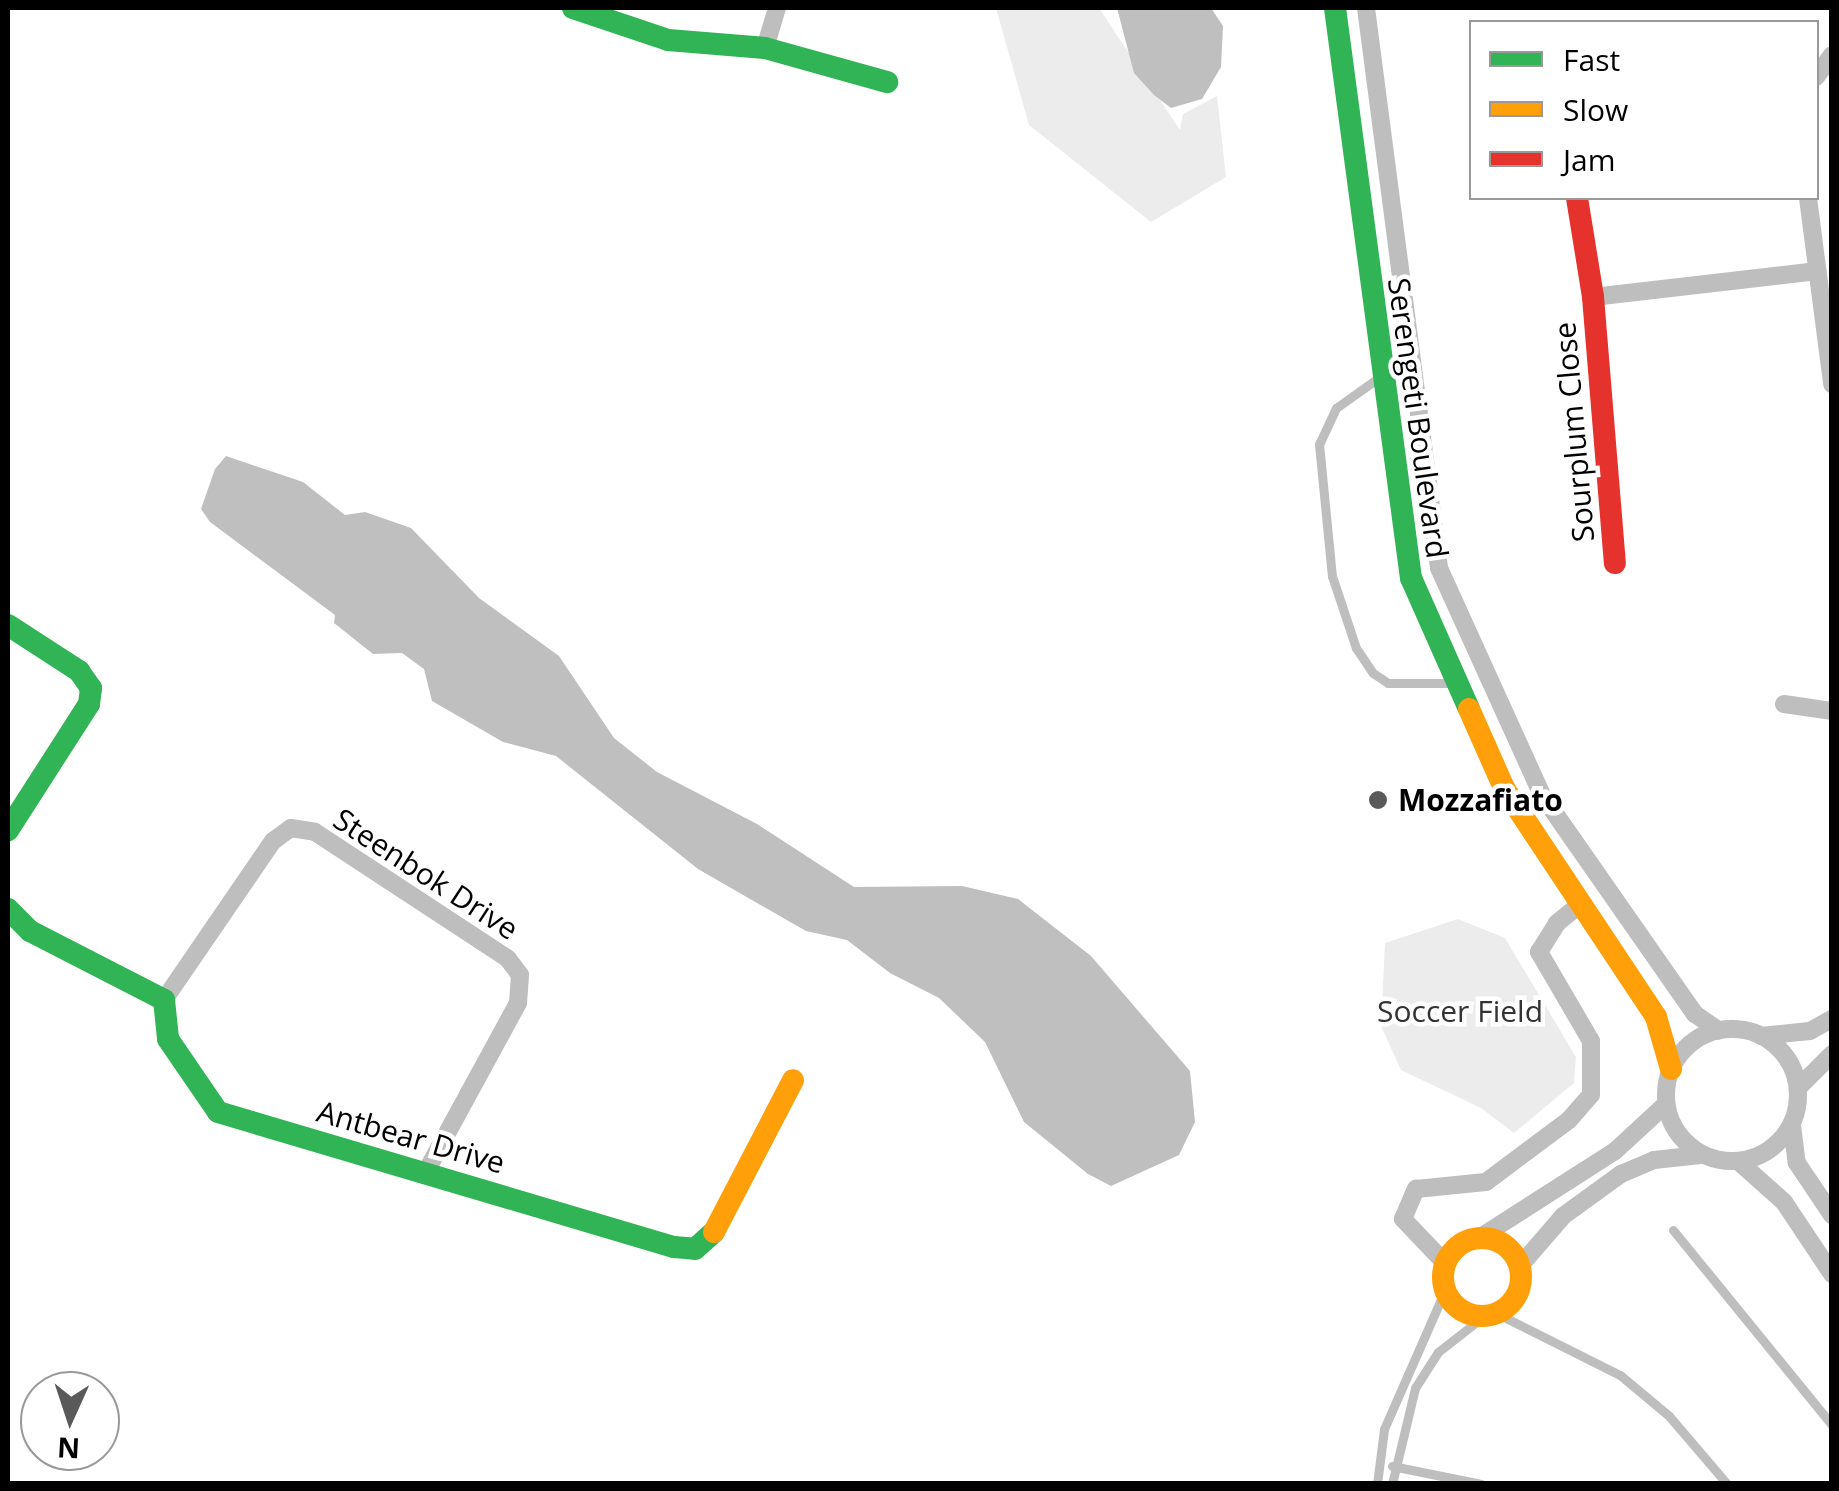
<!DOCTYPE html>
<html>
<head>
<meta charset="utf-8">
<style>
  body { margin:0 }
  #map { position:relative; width:1839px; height:1491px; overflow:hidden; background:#fff; font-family:"Open Sans",sans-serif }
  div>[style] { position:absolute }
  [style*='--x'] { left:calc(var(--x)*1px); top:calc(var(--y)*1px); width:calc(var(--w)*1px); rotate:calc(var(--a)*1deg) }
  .green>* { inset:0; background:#ececec }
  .water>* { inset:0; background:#bfbfbf }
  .lane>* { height:9px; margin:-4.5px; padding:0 4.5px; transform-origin:4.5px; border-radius:4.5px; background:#bebebe }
  .street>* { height:18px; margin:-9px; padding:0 9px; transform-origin:9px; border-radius:9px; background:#bebebe }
  .street>.ring { margin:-9px; padding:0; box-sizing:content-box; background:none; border:18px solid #bebebe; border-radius:50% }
  .fast>* { height:22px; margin:-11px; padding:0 11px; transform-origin:11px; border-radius:11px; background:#30b455 }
  .slow>* { height:22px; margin:-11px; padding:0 11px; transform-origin:11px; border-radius:11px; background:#ff9f0a }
  .slow>.ring { margin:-11px; padding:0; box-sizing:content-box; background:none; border:22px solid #ff9f0a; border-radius:50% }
  .jam>* { height:22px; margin:-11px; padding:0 11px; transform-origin:11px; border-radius:11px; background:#e5322d }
  .dots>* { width:28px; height:28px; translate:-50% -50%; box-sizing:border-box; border:5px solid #fff; border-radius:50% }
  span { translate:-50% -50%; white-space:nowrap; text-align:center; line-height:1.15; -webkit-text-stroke:9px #fff; paint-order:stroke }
  .street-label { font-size:30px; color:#000 }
  .poi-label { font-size:30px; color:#000; font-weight:700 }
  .left { translate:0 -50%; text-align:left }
  .park-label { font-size:30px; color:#333 }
  .frame { position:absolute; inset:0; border:10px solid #000; pointer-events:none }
  .legend { position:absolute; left:1469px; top:20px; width:350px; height:180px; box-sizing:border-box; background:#fff; border:2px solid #999; margin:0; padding:12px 18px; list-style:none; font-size:30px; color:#000 }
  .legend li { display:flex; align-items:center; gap:20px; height:50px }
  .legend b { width:50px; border:2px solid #999 }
  .north { position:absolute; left:20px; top:1371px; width:100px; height:100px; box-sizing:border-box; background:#fff; border:2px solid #999; border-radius:50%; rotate:183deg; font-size:28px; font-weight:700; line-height:40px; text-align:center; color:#000 }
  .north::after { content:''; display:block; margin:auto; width:35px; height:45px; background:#595959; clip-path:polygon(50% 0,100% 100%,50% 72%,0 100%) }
</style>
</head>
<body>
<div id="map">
  <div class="green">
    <div style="clip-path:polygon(996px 8px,1099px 8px,1180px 130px,1183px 114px,1217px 96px,1226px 177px,1151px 222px,1029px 125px)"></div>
    <div style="clip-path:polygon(1458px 919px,1505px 938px,1576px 1057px,1574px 1083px,1514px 1133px,1481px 1108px,1401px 1070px,1381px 1026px,1385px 943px)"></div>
  </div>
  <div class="water">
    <div style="clip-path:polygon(1117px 8px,1211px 8px,1223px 26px,1221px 67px,1202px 99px,1171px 108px,1154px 95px,1134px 73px)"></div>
    <div style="clip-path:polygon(226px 456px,303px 482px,345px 515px,365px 512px,411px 528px,479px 598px,559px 656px,614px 738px,657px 772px,757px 824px,854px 887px,962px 886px,1018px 899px,1091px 956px,1190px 1071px,1195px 1122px,1179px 1155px,1111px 1186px,1088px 1174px,1024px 1122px,985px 1042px,939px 998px,890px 973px,847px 940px,806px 931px,698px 869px,556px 756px,503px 742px,432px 701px,424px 669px,402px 653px,373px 654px,334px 623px,335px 615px,210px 522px,201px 509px,215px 469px)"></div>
  </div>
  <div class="lane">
    <div style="--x:1381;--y:376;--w:55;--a:144.6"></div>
    <div style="--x:1336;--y:408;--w:40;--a:115"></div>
    <div style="--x:1319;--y:444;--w:133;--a:84.4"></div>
    <div style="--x:1332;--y:576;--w:76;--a:71.6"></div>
    <div style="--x:1356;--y:648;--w:30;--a:56"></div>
    <div style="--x:1373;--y:673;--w:18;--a:34"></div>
    <div style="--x:1388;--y:683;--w:65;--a:0"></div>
    <div style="--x:1673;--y:1230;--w:252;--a:50.8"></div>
    <div style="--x:1496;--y:1313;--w:139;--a:26.6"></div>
    <div style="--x:1620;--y:1375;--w:64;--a:39.9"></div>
    <div style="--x:1669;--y:1416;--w:89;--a:49.5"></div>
    <div style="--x:1392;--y:1466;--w:91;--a:11.4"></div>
    <div style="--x:1377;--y:1484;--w:55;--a:-82.7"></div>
    <div style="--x:1384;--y:1429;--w:152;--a:-66.3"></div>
    <div style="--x:1392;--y:1484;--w:99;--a:-76.5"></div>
    <div style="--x:1415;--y:1388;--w:43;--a:-57.4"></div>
    <div style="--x:1438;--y:1352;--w:58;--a:-38"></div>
  </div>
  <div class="street">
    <div style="--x:1366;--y:8;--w:565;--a:82.57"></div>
    <div style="--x:1439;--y:568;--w:249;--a:65.6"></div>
    <div style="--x:1542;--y:795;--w:267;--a:55.1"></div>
    <div style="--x:1695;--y:1014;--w:29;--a:35"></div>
    <div style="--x:765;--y:48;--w:42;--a:-73.3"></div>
    <div style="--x:1816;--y:77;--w:27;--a:-54"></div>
    <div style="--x:1808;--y:198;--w:188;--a:82.6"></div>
    <div style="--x:1593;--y:297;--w:226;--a:-6.6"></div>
    <div style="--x:1784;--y:704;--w:49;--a:8.3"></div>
    <div style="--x:164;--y:1000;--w:193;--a:-55.6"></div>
    <div style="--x:273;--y:841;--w:22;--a:-36"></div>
    <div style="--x:291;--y:828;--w:24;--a:9"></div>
    <div style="--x:315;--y:832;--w:231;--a:33.3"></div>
    <div style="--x:508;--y:959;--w:20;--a:53"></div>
    <div style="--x:520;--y:975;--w:28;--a:94"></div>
    <div style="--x:518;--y:1003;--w:192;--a:118.6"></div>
    <div class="ring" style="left:1666px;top:1029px;width:114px;height:114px"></div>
    <div style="--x:1761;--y:1036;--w:49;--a:-5.8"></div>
    <div style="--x:1810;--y:1031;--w:25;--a:-29"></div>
    <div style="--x:1798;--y:1088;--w:48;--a:-45"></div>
    <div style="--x:1792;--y:1125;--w:38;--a:83"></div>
    <div style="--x:1797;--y:1163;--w:63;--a:56.1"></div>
    <div style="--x:1738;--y:1161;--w:62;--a:41.7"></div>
    <div style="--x:1784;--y:1202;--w:87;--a:56.3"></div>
    <div style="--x:1479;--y:1238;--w:161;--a:-32.6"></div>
    <div style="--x:1615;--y:1151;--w:68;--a:-42.6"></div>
    <div style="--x:1445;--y:1263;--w:61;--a:-133.7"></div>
    <div style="--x:1403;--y:1219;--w:33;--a:-67"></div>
    <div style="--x:1416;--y:1189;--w:70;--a:-5.7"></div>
    <div style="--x:1486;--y:1182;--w:104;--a:-36.8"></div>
    <div style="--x:1569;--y:1120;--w:33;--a:-49"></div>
    <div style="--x:1591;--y:1095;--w:54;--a:-90"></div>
    <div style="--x:1591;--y:1041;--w:103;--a:-120.3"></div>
    <div style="--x:1539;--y:952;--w:34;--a:-58"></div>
    <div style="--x:1557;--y:923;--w:27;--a:-39"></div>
    <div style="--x:1519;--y:1267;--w:67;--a:-49.2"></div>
    <div style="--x:1563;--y:1216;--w:72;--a:-35.9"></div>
    <div style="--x:1621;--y:1174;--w:36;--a:-23"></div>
    <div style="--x:1654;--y:1160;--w:47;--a:-6.1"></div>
  </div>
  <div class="fast">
    <div style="--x:573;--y:8;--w:100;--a:18.6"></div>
    <div style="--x:668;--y:40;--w:97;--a:4.7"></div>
    <div style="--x:765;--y:48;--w:127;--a:15.6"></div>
    <div style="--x:1335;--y:8;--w:575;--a:82.41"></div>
    <div style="--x:1411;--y:578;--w:143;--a:66.1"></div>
    <div style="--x:8;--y:625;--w:85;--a:32.9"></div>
    <div style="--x:79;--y:671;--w:21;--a:55"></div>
    <div style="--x:91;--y:688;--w:16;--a:97"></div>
    <div style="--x:89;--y:704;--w:150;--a:122.7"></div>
    <div style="--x:8;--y:909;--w:31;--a:45"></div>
    <div style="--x:30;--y:931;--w:151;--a:27.2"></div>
    <div style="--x:164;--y:1000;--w:39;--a:84"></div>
    <div style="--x:168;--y:1039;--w:88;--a:55.6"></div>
    <div style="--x:218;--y:1112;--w:476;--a:16.5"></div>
    <div style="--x:674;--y:1247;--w:21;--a:5"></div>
    <div style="--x:695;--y:1249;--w:25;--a:-42"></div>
  </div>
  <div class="slow">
    <div style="--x:1469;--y:709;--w:86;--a:66.1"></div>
    <div style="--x:1504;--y:788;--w:275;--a:56.4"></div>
    <div style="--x:1656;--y:1017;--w:54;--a:73.9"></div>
    <div style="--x:714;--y:1232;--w:171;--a:-62.5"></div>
    <div class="ring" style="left:1443px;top:1238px;width:56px;height:56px"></div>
  </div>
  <div class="jam">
    <div style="--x:1577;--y:198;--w:100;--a:80.8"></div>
    <div style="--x:1593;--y:297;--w:267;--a:85.3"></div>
  </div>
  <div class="dots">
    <div style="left:1378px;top:800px;background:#595959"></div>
  </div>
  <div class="street-label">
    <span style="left:1418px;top:418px;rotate:82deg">Serengeti Boulevard</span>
    <span style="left:1574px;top:432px;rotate:-95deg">Sourplum Close</span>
    <span style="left:426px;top:874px;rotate:33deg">Steenbok Drive</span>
    <span style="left:411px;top:1137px;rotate:16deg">Antbear Drive</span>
  </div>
  <div class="poi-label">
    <span class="left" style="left:1398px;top:800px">Mozzafiato</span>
  </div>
  <div class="park-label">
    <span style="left:1460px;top:1011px">Soccer Field</span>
  </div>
  <div class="frame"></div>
  <ul class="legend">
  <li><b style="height:12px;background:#30b455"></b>Fast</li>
  <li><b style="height:12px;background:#ff9f0a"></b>Slow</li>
  <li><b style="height:12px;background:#e5322d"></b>Jam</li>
  </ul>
  <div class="north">N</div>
</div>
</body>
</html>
